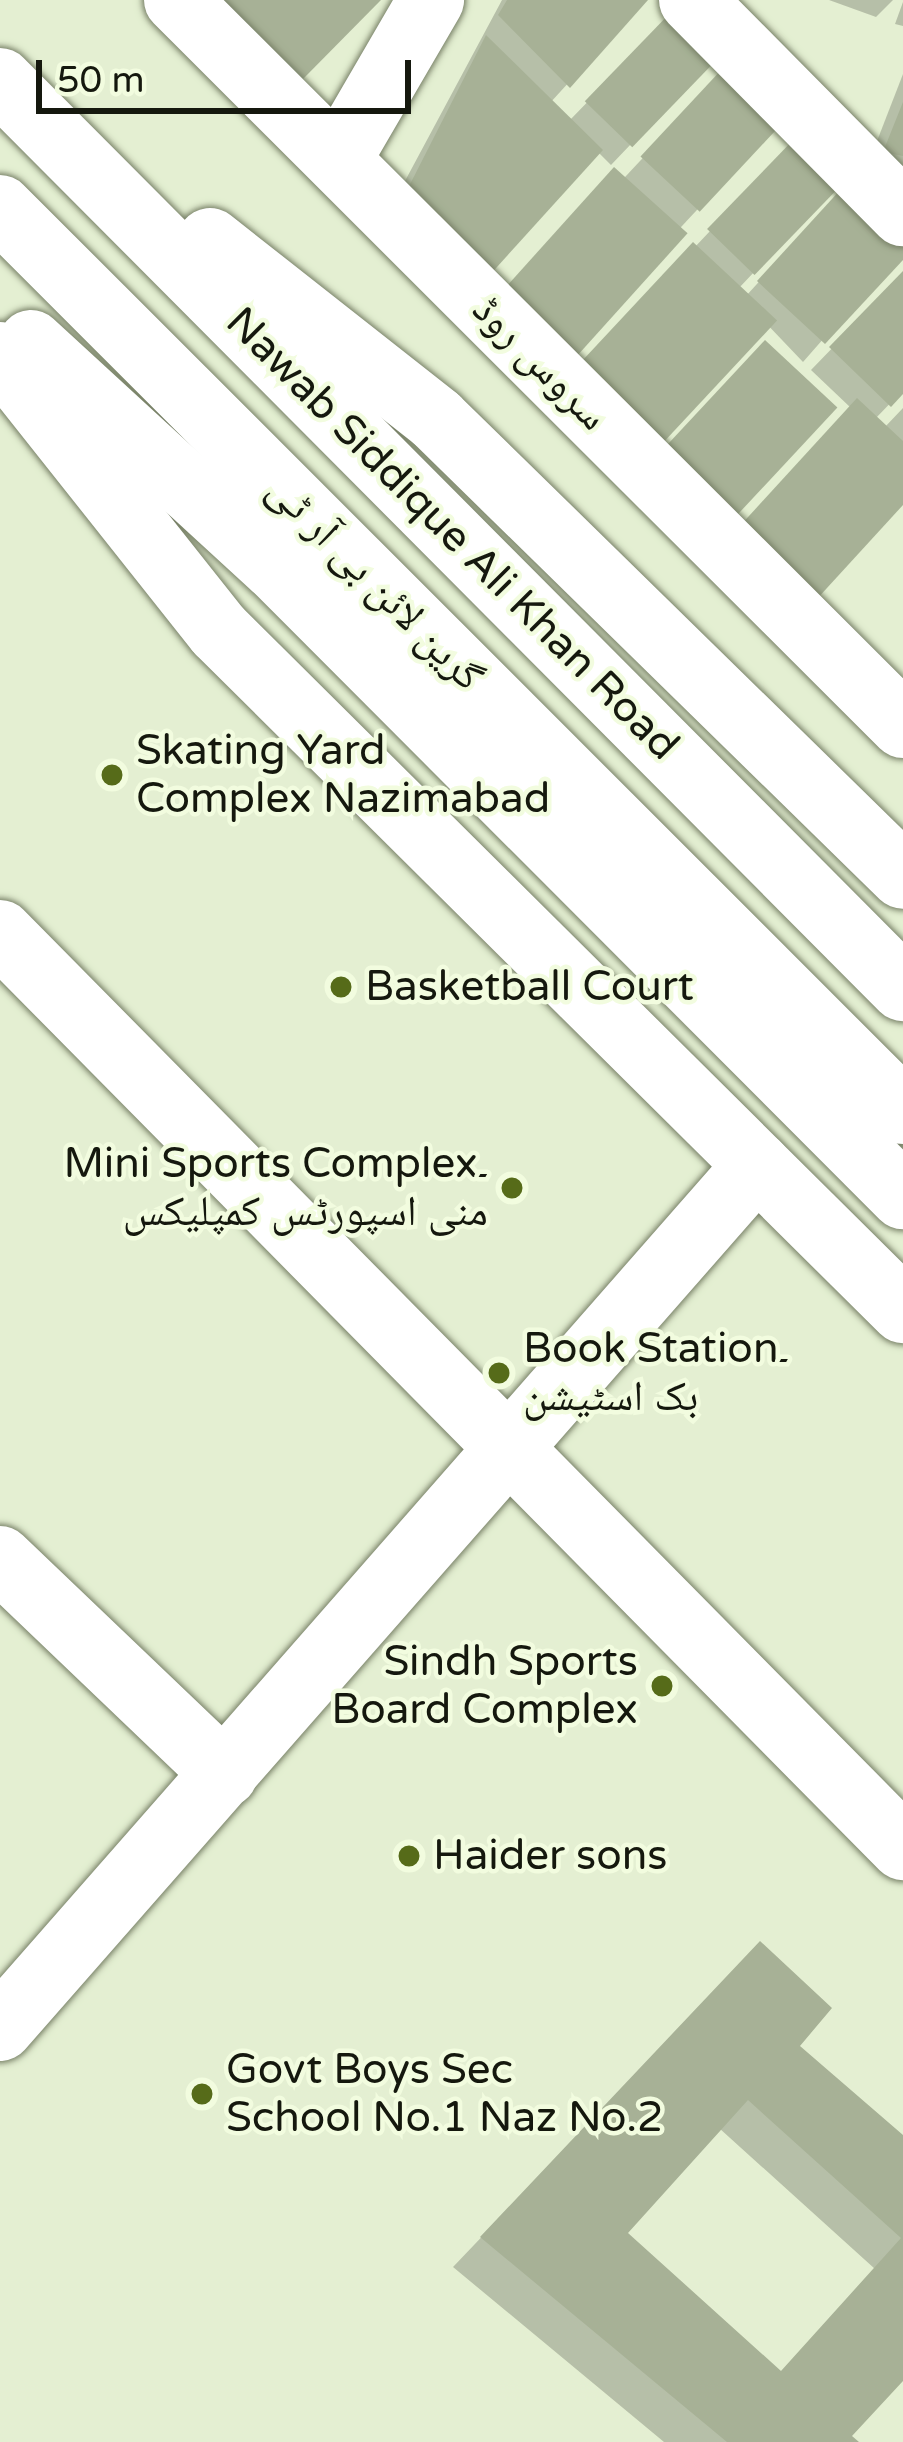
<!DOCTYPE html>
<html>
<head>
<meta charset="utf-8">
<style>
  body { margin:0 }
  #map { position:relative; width:903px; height:2442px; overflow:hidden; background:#e4efd2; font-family:"Varela Round","Noto Naskh Arabic",sans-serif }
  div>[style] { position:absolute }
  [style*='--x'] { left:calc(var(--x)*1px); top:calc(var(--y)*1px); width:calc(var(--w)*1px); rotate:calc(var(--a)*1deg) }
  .shadow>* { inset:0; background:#0003; transform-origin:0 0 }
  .building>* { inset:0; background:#a7b196; transform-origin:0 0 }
  .roads { filter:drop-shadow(0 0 3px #788167) drop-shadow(0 0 3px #788167) }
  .minor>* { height:66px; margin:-33px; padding:0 33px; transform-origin:33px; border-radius:33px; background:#fff }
  .major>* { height:66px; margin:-33px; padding:0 33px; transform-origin:33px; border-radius:33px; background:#fff }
  .dots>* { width:33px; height:33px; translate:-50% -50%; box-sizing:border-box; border:6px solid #f2fcdf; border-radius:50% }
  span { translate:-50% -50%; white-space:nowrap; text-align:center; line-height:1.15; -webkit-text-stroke:9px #f2fcdf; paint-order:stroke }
  .street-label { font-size:42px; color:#15180e }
  .poi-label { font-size:42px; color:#15180e }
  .left { translate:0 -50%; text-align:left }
  .right { translate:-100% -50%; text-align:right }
  .scale { position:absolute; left:36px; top:60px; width:375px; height:54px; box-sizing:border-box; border:6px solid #15180e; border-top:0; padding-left:15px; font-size:36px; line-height:42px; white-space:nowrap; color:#15180e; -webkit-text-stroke:9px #f2fcdf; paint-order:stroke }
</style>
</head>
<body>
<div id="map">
  <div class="shadow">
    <div style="clip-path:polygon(502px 0,644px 0,550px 103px,569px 121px,673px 14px,715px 56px,611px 165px,598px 152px,383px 222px)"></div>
    <div style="clip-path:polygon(829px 0,893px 0,876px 17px)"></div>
    <div style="clip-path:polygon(903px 2px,903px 26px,895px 24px)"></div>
    <div style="left:723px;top:72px;width:75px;height:146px;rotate:43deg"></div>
    <div style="clip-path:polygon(903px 74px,903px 180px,865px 172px)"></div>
    <div style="clip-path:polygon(775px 162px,838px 183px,739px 288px,746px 296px,822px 213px,903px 248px,803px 362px,694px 248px)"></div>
    <div style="clip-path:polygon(903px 275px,903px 390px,875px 419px,884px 428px,903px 408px,903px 501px,851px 408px,811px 370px)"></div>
    <div style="clip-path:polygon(evenodd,732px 1974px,796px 2046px,903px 2139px,903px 2376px,848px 2436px,855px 2442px,664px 2442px,453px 2267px,732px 1974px,719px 2128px,875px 2269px,780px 2373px,624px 2233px,719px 2128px)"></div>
  </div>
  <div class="building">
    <div style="clip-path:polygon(223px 0,381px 0,303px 79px)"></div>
    <div style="clip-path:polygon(507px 0,648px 0,570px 88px,498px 15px)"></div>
    <div style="left:673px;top:10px;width:66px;height:127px;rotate:44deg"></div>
    <div style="clip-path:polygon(486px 35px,603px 150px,487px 278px,402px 200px)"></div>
    <div style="left:723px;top:68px;width:81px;height:121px;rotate:43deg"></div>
    <div style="clip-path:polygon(903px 102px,903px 156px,883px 152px)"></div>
    <div style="left:796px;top:137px;width:66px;height:128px;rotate:44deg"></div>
    <div style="left:614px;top:167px;width:99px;height:168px;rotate:42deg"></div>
    <div style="clip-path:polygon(842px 188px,903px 244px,903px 260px,825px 344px,757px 281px)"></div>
    <div style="left:693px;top:242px;width:115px;height:172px;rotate:43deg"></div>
    <div style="clip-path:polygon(903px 271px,903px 394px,891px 407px,829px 347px)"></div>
    <div style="left:765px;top:340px;width:99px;height:147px;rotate:43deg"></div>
    <div style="clip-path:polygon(857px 398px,903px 441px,903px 505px,816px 600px,738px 528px)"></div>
    <div style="clip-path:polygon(evenodd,760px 1941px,832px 2008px,800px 2046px,903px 2135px,903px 2381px,852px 2436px,859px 2442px,727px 2442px,480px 2237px,760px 1941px,748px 2100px,901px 2238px,781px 2371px,628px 2233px,748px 2100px)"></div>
  </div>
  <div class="roads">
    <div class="minor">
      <div style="--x:177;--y:0;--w:1026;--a:44.96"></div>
      <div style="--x:692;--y:0;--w:300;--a:45.3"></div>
      <div style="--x:338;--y:160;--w:185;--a:-59.8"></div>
      <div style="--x:0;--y:208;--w:1277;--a:45"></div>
      <div style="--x:0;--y:933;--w:1285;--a:45.35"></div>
      <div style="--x:0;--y:1559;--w:311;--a:43.7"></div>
      <div style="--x:0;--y:2028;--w:1148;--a:-48.74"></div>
    </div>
    <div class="major">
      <div style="--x:0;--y:81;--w:1280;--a:45.13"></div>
      <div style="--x:210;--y:241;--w:288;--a:38.2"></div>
      <div style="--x:436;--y:419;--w:653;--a:44.38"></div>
      <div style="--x:31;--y:343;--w:331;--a:42.6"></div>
      <div style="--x:275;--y:567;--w:889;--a:45.05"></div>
      <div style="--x:0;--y:355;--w:352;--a:51.6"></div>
      <div style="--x:219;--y:631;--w:964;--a:44.79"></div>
    </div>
  </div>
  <div class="dots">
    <div style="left:112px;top:775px;background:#566b19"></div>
    <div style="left:341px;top:987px;background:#566b19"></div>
    <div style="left:512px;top:1188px;background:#566b19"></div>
    <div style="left:499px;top:1373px;background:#566b19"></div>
    <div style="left:662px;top:1686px;background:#566b19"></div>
    <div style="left:409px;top:1856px;background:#566b19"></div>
    <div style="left:202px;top:2094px;background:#566b19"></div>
  </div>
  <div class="street-label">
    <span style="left:540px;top:363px;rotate:45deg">سروس روڈ</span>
    <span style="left:452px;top:534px;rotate:45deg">Nawab Siddique Ali Khan Road</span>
    <span style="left:375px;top:583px;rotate:45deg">گرین لائن بی آر ٹی</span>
  </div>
  <div class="poi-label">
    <span class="left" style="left:136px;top:775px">Skating Yard<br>Complex Nazimabad</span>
    <span class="left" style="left:365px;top:987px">Basketball Court</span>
    <span class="right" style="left:488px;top:1188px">Mini Sports Complex۔<br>منی اسپورٹس کمپلیکس</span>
    <span class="left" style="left:523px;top:1373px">Book Station۔<br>بک اسٹیشن</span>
    <span class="right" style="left:638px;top:1686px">Sindh Sports<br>Board Complex</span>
    <span class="left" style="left:433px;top:1856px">Haider sons</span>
    <span class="left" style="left:226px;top:2094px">Govt Boys Sec<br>School No.1 Naz No.2</span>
  </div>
  <div class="scale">50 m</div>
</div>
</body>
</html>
